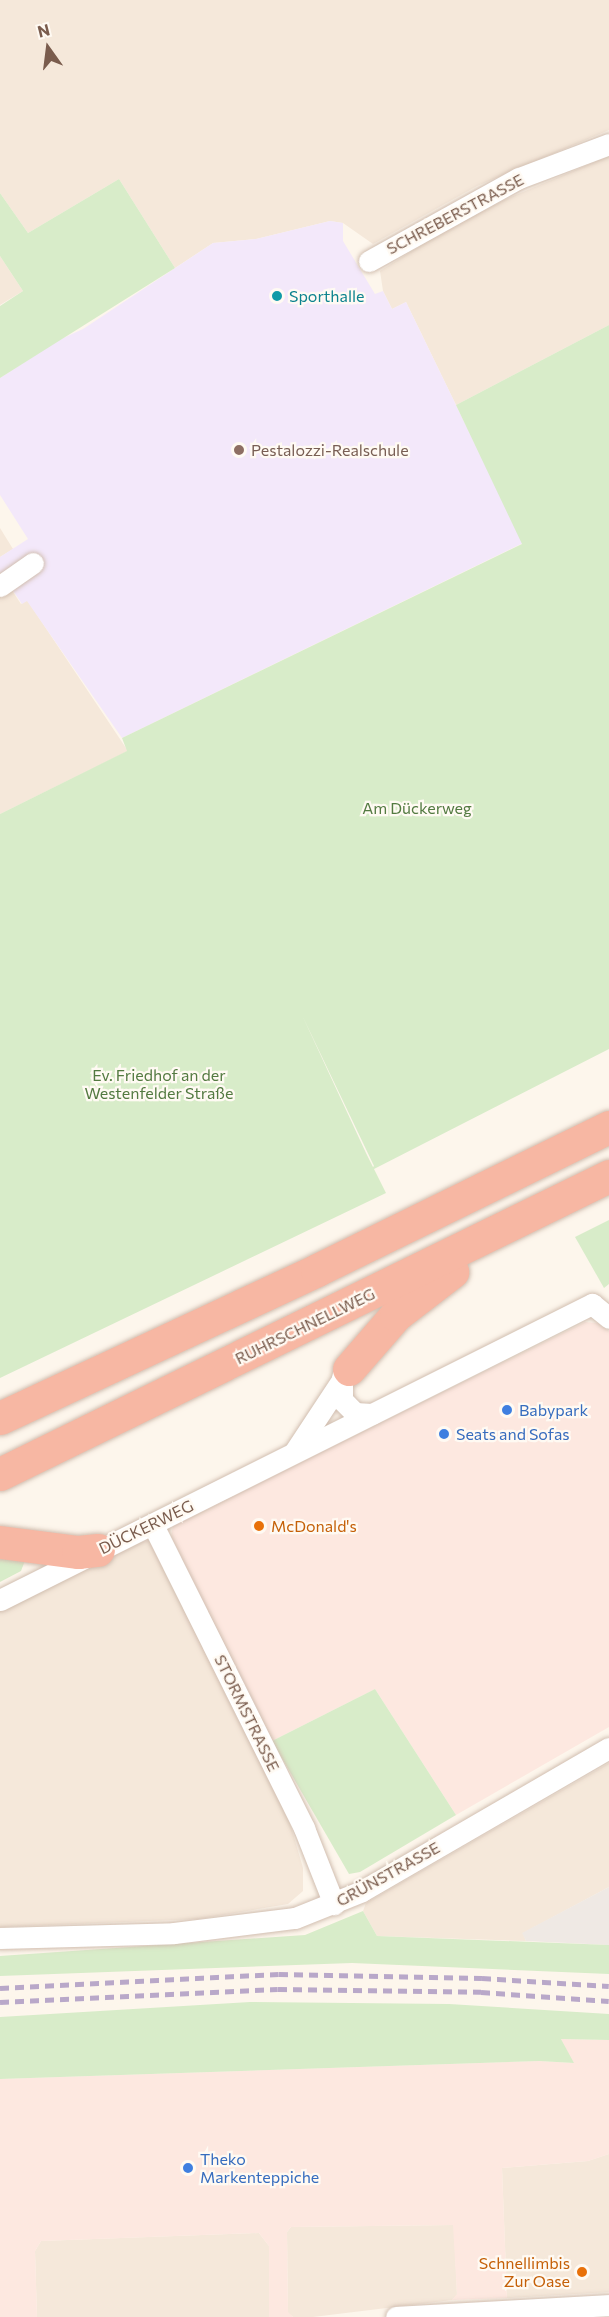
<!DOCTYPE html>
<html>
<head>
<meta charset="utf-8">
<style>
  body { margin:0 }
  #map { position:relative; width:609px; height:2317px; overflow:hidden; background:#fdf6ec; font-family:Commissioner,sans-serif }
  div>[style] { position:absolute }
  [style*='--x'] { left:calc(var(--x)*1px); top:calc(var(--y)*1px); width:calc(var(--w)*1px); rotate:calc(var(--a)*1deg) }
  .residential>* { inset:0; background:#f5e8da }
  .commercial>* { inset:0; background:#fde8e0 }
  .industrial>* { inset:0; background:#efe9e4 }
  .education>* { inset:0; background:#f3e8fa }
  .green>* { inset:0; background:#d8ecc9 }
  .roads { filter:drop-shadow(0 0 2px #d1beb0) drop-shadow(0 0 2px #d1beb0) }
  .street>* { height:21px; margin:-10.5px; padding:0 10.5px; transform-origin:10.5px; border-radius:10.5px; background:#fff }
  .highway>* { height:33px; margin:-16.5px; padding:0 16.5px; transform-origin:16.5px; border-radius:16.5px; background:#f7b7a3 }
  .rail>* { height:4.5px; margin-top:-2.25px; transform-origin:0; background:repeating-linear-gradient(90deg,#b9a8c9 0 9px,transparent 0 15px) }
  .dots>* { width:16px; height:16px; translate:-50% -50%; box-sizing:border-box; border:3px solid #fffaf3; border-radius:50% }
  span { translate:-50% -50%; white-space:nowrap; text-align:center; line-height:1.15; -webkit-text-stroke:4.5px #fffaf3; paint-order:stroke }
  .street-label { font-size:16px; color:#7a5c4d }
  .culture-label { font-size:16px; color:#0d838f }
  .left { translate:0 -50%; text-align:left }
  .education-label { font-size:16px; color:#785e54 }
  .park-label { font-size:16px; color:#537a41 }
  .shop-label { font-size:16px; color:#366cbe }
  .food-label { font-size:16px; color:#c56008 }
  .right { translate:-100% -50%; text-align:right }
  .north { position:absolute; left:18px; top:18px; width:60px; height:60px; -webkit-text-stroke:4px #fffaf3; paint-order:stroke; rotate:346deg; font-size:16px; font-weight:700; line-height:24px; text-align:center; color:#7a5c4d }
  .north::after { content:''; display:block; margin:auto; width:21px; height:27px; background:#7a5c4d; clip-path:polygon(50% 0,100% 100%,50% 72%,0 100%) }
</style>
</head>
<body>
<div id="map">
  <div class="residential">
    <div style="clip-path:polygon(0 0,609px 0,609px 130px,477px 186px,373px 244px,343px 223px,330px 221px,256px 239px,213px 243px,175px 268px,119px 179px,28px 233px,0 193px)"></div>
    <div style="clip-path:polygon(609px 156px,609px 325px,456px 405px,406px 302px,392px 309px,383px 291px,380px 271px,444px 231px,504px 200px)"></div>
    <div style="clip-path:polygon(0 256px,23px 291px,0 305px)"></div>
    <div style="clip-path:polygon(0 528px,13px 549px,0 557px)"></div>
    <div style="clip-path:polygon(0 572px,21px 604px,27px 600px,128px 751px,0 814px)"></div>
    <div style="clip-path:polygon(150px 1540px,287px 1813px,303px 1868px,303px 1891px,288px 1904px,199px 1919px,0 1927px,0 1610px,135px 1544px)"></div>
    <div style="clip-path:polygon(609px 1763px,609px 1887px,523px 1933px,526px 1941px,377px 1936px,363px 1911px,366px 1903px)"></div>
    <div style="clip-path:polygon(609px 2154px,609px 2292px,507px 2298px,502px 2168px,588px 2161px)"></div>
    <div style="clip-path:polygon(454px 2225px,457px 2295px,452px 2300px,313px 2317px,293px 2317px,288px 2313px,287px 2232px,291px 2227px)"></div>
    <div style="clip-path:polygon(259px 2233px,269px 2246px,269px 2317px,37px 2317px,35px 2251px,41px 2241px)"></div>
  </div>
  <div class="commercial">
    <div style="clip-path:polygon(585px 1322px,597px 1323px,609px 1331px,609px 1727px,456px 1815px,375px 1689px,272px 1741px,171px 1537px,173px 1525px)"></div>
    <div style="clip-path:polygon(561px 2039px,609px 2040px,609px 2154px,588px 2161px,502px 2168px,507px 2298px,452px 2300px,457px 2294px,453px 2225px,291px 2227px,287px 2232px,288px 2312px,293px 2317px,269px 2317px,269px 2246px,259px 2233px,41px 2241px,35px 2251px,37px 2317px,0 2317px,0 2079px,539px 2061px,573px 2063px)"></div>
  </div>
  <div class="industrial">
    <div style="clip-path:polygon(609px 1887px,609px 1945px,526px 1941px,522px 1933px)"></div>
  </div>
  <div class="education">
    <div style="clip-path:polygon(330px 221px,343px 223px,343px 241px,375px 294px,383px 291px,392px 309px,406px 302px,523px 543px,122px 738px,27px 601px,22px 604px,0 572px,0 557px,28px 539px,0 495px,0 378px,59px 340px,83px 329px,213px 243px,256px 239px)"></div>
  </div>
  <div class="green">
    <div style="clip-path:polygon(119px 179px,175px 268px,0 378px,0 306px,23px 291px,0 256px,0 193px,28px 233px)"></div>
    <div style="clip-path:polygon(evenodd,609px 325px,609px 1049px,374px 1169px,386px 1193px,0 1378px,0 814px,127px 751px,122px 738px,522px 544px,456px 405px,609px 325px,302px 1015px,374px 1166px,373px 1167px,366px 1153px,302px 1015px)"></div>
    <div style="clip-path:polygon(609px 1220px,609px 1284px,604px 1288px,575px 1237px)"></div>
    <div style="clip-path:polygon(0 1556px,26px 1558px,21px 1571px,0 1582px)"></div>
    <div style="clip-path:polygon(375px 1689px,456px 1815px,360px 1872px,349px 1874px,272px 1741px)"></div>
    <div style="clip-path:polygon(363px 1911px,377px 1936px,609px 1945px,609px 1974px,352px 1963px,0 1976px,0 1956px,305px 1935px)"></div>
    <div style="clip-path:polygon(250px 2002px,449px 2004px,609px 2014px,609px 2040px,561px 2039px,574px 2063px,539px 2061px,0 2079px,0 2017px)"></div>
  </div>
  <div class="roads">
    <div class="street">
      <div style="--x:369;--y:261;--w:171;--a:-29"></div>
      <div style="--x:519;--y:178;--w:96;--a:-20.7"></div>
      <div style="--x:0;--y:586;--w:40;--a:-34.9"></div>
      <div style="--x:342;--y:1377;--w:23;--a:90"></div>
      <div style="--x:342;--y:1400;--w:18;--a:45"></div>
      <div style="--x:355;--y:1413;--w:17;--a:3"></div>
      <div style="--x:295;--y:1451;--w:98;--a:-56.6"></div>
      <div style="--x:153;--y:1525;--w:339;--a:63.5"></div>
      <div style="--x:304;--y:1828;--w:82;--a:68.5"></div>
      <div style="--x:0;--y:1600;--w:662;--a:-26.57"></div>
      <div style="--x:592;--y:1304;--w:22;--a:39"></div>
      <div style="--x:0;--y:1938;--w:174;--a:-1.6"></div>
      <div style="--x:174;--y:1933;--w:122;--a:-7.1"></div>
      <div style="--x:295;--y:1918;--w:72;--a:-21.9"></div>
      <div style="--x:362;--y:1891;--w:285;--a:-30.1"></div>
      <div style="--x:396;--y:2317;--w:213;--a:-3.2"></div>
    </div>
    <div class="highway">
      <div style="--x:349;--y:1369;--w:72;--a:-49"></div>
      <div style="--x:396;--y:1315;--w:71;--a:-37.5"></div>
      <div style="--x:0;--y:1418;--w:350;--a:-25"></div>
      <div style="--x:317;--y:1270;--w:325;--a:-26.1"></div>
      <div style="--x:0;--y:1474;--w:678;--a:-26.07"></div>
      <div style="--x:0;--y:1542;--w:79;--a:7.3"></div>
      <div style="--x:78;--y:1552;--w:20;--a:-6"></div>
    </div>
  </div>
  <div class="rail">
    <div style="--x:0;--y:1988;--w:279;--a:-2.9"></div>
    <div style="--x:279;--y:1974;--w:203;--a:1.1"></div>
    <div style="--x:482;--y:1978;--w:127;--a:3.6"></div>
    <div style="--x:0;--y:2002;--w:278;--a:-2.7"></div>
    <div style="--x:278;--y:1989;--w:203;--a:0.8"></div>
    <div style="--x:481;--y:1992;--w:128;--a:4"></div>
  </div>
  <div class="dots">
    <div style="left:277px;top:296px;background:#0f9aa8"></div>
    <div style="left:239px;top:450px;background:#8d6e63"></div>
    <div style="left:507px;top:1410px;background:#3f7fe0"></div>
    <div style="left:444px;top:1434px;background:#3f7fe0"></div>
    <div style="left:259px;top:1526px;background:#e8710a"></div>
    <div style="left:188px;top:2168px;background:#3f7fe0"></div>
    <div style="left:582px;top:2272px;background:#e8710a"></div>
  </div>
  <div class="street-label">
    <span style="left:455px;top:214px;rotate:-28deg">SCHREBERSTRASSE</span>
    <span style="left:305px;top:1326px;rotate:-26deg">RUHRSCHNELLWEG</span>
    <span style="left:146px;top:1527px;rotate:-26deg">DÜCKERWEG</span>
    <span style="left:247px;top:1713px;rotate:64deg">STORMSTRASSE</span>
    <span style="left:388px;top:1874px;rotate:-29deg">GRÜNSTRASSE</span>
  </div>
  <div class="culture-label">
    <span class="left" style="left:289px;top:296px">Sporthalle</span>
  </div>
  <div class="education-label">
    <span class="left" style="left:251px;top:450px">Pestalozzi-Realschule</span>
  </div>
  <div class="park-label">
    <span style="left:417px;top:808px">Am Dückerweg</span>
    <span style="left:159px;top:1084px">Ev. Friedhof an der<br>Westenfelder Straße</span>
  </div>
  <div class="shop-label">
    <span class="left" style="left:519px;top:1410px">Babypark</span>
    <span class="left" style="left:456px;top:1434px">Seats and Sofas</span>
    <span class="left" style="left:200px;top:2168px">Theko<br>Markenteppiche</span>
  </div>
  <div class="food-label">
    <span class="left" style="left:271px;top:1526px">McDonald's</span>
    <span class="right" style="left:570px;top:2272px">Schnellimbis<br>Zur Oase</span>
  </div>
  <div class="north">N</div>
</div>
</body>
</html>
